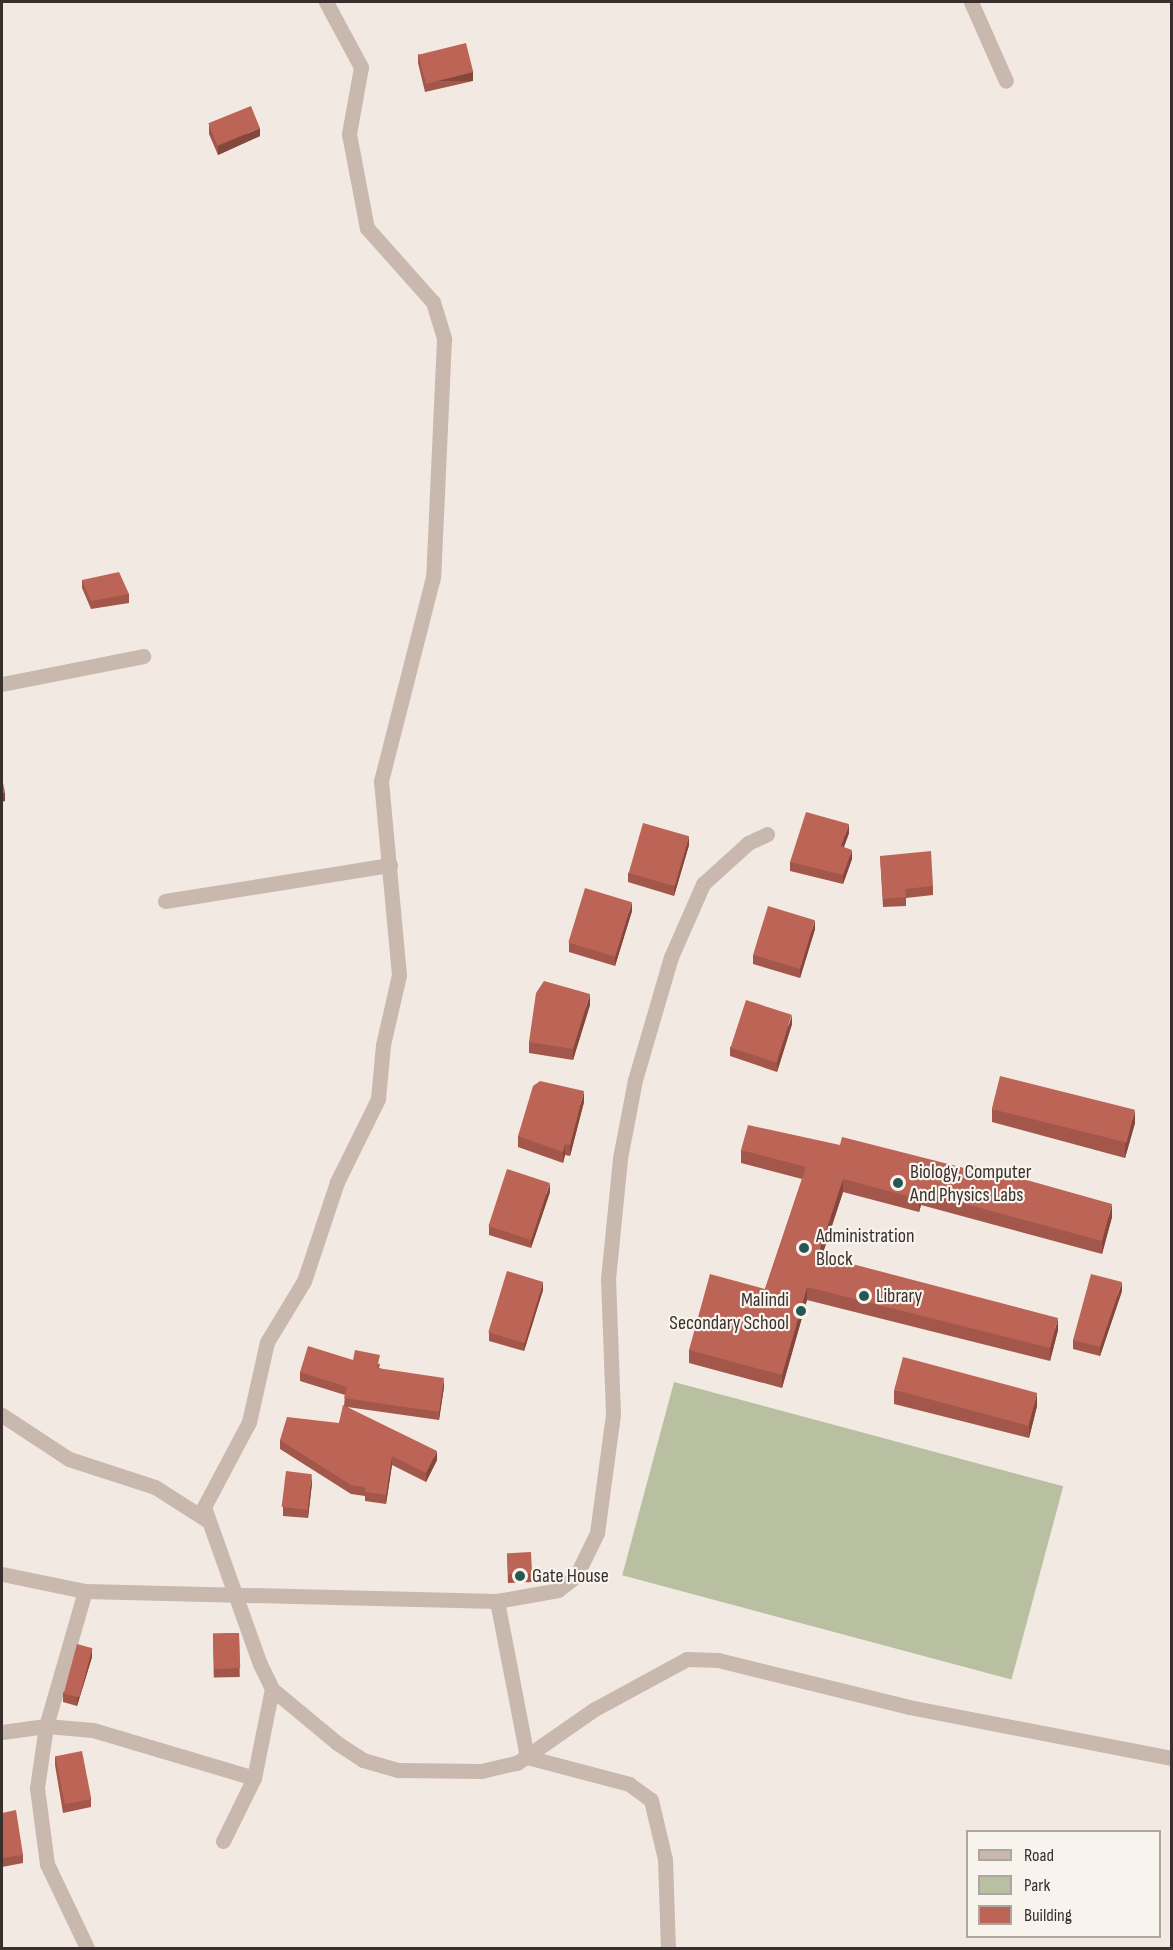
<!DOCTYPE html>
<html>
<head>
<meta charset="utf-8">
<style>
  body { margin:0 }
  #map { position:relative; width:1173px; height:1950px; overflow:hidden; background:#f2e9e2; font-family:"Sofia Sans Condensed",sans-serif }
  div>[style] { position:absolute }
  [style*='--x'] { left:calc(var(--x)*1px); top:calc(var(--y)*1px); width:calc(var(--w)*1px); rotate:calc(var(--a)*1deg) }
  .green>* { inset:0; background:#b9c0a2; transform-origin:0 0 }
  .minor>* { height:15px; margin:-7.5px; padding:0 7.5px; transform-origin:7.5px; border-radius:7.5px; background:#c9b8ae }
  .wall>* { inset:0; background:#a2574a; transform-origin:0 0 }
  .shaded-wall>* { inset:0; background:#84473c; transform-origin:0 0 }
  .building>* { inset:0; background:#bc6556; transform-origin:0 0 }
  .dots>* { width:16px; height:16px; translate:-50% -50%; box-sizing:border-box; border:3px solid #f9f3ee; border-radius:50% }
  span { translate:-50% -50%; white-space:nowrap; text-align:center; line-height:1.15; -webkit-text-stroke:4.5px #f9f3ee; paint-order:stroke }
  .poi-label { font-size:20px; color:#392f2c }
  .left { translate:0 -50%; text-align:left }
  .right { translate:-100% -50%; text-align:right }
  .frame { position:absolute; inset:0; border:3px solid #392f2c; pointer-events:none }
  .legend { position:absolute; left:966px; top:1830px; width:195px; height:108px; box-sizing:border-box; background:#f9f3ee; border:2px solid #aca5a0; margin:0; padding:8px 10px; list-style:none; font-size:18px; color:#392f2c }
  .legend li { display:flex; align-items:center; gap:12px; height:30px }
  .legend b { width:30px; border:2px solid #aca5a0 }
</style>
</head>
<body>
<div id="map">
  <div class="green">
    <div style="left:674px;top:1382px;width:403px;height:200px;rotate:15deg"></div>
  </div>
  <div class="minor">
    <div style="--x:326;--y:2;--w:74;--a:61.7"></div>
    <div style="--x:361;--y:67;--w:68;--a:100.2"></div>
    <div style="--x:349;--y:134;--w:96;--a:79.2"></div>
    <div style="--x:367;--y:228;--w:99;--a:48.3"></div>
    <div style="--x:433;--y:302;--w:39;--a:73"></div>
    <div style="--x:444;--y:339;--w:238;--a:92.6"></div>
    <div style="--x:433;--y:577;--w:211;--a:104.3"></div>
    <div style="--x:381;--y:781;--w:195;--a:84.7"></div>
    <div style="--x:399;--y:975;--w:72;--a:102.9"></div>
    <div style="--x:383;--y:1045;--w:54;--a:95.3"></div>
    <div style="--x:378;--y:1099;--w:93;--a:116.3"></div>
    <div style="--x:337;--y:1182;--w:104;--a:108.4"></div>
    <div style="--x:304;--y:1281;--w:71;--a:121.2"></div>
    <div style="--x:267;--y:1342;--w:82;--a:102.7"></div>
    <div style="--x:249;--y:1422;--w:96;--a:117.9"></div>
    <div style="--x:204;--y:1507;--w:167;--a:70.4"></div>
    <div style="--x:260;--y:1664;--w:28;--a:64"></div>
    <div style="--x:272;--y:1689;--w:85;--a:39.7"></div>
    <div style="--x:337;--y:1743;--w:31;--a:33"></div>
    <div style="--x:363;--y:1760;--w:37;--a:16"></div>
    <div style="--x:399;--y:1770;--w:82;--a:0.7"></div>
    <div style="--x:481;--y:1771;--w:37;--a:-13"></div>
    <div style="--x:517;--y:1763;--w:93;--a:-34.9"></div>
    <div style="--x:593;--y:1710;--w:107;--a:-28.5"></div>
    <div style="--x:687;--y:1659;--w:31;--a:2"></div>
    <div style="--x:718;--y:1660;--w:197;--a:13.8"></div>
    <div style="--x:909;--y:1707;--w:268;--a:11"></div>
    <div style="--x:971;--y:2;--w:86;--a:66.1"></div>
    <div style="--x:2;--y:684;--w:144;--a:-11.2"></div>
    <div style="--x:165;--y:901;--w:228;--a:-9.1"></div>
    <div style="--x:2;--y:1415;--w:80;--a:33.3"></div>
    <div style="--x:69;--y:1459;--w:90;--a:18"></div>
    <div style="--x:155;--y:1487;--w:59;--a:32.6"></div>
    <div style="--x:2;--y:1574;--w:85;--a:11.6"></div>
    <div style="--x:85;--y:1591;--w:412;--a:1.4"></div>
    <div style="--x:497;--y:1601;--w:62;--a:-10.2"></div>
    <div style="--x:558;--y:1590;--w:23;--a:-38"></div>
    <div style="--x:576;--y:1576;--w:48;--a:-64"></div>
    <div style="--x:597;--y:1533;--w:120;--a:-82.3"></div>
    <div style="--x:613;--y:1414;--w:135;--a:-92.1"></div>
    <div style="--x:608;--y:1279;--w:122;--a:-84.3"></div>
    <div style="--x:620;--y:1158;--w:79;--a:-79.1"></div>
    <div style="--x:635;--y:1080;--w:128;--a:-73.7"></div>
    <div style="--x:671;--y:957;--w:80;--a:-66.3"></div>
    <div style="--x:703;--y:884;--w:61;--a:-42.3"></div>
    <div style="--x:748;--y:843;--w:21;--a:-25"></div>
    <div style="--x:85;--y:1591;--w:141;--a:106.1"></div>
    <div style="--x:46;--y:1726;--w:63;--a:98.3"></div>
    <div style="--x:37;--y:1788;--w:77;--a:82.5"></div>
    <div style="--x:47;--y:1864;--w:93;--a:64.5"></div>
    <div style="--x:497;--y:1601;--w:159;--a:79.1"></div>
    <div style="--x:527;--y:1757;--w:106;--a:14.8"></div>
    <div style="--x:629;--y:1784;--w:27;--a:36"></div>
    <div style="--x:651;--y:1800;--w:61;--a:76.7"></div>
    <div style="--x:665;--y:1859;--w:89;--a:88.1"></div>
    <div style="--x:2;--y:1732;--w:44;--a:-7.8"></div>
    <div style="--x:46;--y:1726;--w:47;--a:4.9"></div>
    <div style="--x:93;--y:1730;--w:168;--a:16.6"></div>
    <div style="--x:223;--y:1841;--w:70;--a:-63.8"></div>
    <div style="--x:254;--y:1778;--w:91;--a:-78.6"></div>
  </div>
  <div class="wall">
    <div style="clip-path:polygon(418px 54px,473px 81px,425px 92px,418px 63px)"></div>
    <div style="clip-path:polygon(209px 125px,260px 136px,218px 155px,209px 134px)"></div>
    <div style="clip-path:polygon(82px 580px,129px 594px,129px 603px,91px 609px,82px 588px)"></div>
    <div style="clip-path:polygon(849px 833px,844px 847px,852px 859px,843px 884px,790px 871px,790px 862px)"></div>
    <div style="clip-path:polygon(689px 845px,674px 896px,628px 882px,628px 873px)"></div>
    <div style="clip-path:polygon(880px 856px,933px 886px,933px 895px,906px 898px,906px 906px,883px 907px)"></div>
    <div style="clip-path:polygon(632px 911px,615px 966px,569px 952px,569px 943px)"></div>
    <div style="clip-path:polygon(815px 929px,800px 978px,753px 964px,753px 955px)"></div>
    <div style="clip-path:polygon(590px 1005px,573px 1060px,529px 1053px,529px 1042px)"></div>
    <div style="clip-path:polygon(792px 1024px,777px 1072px,730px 1056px,730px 1047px)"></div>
    <div style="clip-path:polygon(584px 1102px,570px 1156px,565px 1155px,563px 1163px,518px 1147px,518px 1136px)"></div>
    <div style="clip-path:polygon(992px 1109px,1135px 1123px,1125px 1158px,992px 1122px)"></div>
    <div style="clip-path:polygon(741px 1150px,1112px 1217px,1102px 1254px,921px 1205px,919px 1212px,843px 1192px,822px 1256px,1058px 1330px,1050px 1361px,807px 1300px,782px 1388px,689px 1363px,689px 1350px,765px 1289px,802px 1179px,741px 1163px)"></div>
    <div style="clip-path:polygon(550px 1192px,531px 1248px,489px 1235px,489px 1226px)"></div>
    <div style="clip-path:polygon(543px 1290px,524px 1351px,489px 1341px,489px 1332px)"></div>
    <div style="clip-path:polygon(1122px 1291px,1100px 1356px,1073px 1349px,1073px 1340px)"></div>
    <div style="clip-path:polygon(353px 1360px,380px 1364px,379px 1368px,444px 1387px,439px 1420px,347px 1407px,437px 1460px,426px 1482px,392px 1465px,386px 1504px,365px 1501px,365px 1496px,351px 1494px,280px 1449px,280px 1440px,339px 1423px,344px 1406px,345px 1395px,300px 1381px,300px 1372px)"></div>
    <div style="clip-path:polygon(894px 1390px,1037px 1406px,1029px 1438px,894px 1404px)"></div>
    <div style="clip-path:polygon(312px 1483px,308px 1518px,283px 1516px,283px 1507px)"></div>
    <div style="clip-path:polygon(507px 1554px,532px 1573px,532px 1582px,508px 1583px)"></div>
    <div style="left:239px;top:1633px;width:44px;height:26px;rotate:89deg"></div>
    <div style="clip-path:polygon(92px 1657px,77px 1706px,63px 1702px,63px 1693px)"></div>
    <div style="clip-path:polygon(55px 1756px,91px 1799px,91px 1807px,63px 1813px,55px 1765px)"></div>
    <div style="clip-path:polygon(2px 1813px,23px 1855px,23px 1863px,2px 1867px)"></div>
  </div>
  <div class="shaded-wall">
    <div style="left:473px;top:72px;width:9px;height:49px;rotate:90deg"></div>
    <div style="clip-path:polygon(260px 128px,260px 136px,218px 155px,218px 146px)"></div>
    <div style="clip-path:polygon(5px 792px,5px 801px,2px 802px,2px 793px)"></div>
    <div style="clip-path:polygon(849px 824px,849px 833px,841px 855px,841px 846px)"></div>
    <div style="clip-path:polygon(689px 836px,689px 845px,674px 896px,674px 887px)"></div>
    <div style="clip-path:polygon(852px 850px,852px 859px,843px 884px,843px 875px)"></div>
    <div style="clip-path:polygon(632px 902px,632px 911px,615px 966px,615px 957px)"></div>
    <div style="clip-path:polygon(815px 920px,815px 929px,800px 978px,800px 969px)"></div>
    <div style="clip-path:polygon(590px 994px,590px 1005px,573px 1060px,573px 1049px)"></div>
    <div style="clip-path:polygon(792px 1015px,792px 1024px,777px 1072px,777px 1063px)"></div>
    <div style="clip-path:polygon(584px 1091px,584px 1102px,570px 1156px,570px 1145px)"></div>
    <div style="clip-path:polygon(1135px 1110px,1135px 1123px,1125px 1158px,1125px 1145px)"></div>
    <div style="clip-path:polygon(565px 1144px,565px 1155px,563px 1163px,563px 1152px)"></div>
    <div style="clip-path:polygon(843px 1179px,843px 1192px,818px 1268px,818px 1255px)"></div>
    <div style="clip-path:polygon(550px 1183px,550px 1192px,531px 1248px,531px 1240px)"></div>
    <div style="clip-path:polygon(921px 1192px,921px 1205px,919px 1212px,919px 1199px)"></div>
    <div style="clip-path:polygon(1112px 1204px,1112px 1217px,1102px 1254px,1102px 1241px)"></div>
    <div style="clip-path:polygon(543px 1282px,543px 1290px,524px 1351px,524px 1343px)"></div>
    <div style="clip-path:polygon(1122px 1282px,1122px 1291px,1100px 1356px,1100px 1347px)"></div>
    <div style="clip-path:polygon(807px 1287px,807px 1300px,782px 1388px,782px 1375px)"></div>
    <div style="clip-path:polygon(1058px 1318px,1058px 1330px,1050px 1361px,1050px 1348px)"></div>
    <div style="clip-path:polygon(444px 1378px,444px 1387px,439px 1420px,439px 1412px)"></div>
    <div style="clip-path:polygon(1037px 1393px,1037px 1406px,1029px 1438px,1029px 1424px)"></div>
    <div style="clip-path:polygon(437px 1451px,437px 1460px,426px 1482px,426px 1473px)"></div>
    <div style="clip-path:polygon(392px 1456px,392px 1465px,386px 1504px,386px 1495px)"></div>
    <div style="clip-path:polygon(312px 1474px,312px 1483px,308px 1518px,308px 1509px)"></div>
    <div style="clip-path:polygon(92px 1648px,92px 1657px,77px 1706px,77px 1697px)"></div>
  </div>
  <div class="building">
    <div style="left:466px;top:43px;width:30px;height:49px;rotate:76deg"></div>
    <div style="left:251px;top:106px;width:24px;height:46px;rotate:68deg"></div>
    <div style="clip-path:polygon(119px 572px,129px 594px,91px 601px,82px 580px)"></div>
    <div style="clip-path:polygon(2px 778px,5px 792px,2px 793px)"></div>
    <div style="clip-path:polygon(806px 812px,849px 824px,841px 846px,852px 850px,843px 875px,790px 862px)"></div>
    <div style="left:643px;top:823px;width:48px;height:52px;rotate:16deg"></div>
    <div style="clip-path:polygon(931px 851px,933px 886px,905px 889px,906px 897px,883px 899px,880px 856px)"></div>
    <div style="left:585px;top:888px;width:49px;height:57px;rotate:17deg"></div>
    <div style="left:768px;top:906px;width:49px;height:51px;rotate:17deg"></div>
    <div style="clip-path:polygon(544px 981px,590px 994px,573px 1049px,529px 1042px,536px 993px)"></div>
    <div style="left:746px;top:1000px;width:48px;height:50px;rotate:18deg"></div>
    <div style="left:1000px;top:1076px;width:139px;height:34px;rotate:14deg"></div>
    <div style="clip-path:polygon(540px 1081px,584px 1091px,570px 1145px,565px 1144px,563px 1152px,518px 1136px,533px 1086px)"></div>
    <div style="clip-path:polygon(748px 1125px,840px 1145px,842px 1137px,972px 1170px,973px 1165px,1112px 1204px,1102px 1241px,921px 1192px,919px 1199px,843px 1179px,818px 1255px,1058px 1318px,1050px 1348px,807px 1287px,782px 1375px,689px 1350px,710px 1274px,765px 1289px,806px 1167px,741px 1150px)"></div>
    <div style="left:507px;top:1169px;width:45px;height:60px;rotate:18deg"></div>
    <div style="left:507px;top:1271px;width:38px;height:64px;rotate:17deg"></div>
    <div style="clip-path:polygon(1091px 1274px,1122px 1282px,1100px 1347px,1073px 1340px)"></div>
    <div style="clip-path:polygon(308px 1346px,353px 1360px,355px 1350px,380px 1355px,377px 1368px,444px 1378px,439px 1412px,344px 1398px,347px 1387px,300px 1372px)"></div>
    <div style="left:903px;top:1357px;width:139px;height:34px;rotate:15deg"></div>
    <div style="clip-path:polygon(343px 1405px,437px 1451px,426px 1473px,392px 1456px,386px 1495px,365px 1492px,365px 1487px,351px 1485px,280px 1440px,287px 1417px,339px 1423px)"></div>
    <div style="left:286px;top:1471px;width:26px;height:36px;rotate:7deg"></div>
    <div style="left:531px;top:1552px;width:21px;height:24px;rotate:87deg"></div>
    <div style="left:239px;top:1633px;width:35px;height:26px;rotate:88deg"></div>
    <div style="left:77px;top:1644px;width:16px;height:51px;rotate:15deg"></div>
    <div style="left:82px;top:1751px;width:49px;height:27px;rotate:79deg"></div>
    <div style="clip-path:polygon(16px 1810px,23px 1855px,2px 1858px,2px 1813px)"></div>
  </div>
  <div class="dots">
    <div style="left:898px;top:1183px;background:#255755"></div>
    <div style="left:804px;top:1248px;background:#255755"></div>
    <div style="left:864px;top:1296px;background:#255755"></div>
    <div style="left:801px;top:1311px;background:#255755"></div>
    <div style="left:520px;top:1576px;background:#255755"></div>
  </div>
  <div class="poi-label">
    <span class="left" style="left:910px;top:1184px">Biology, Computer<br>And Physics Labs</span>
    <span class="left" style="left:816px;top:1248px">Administration<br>Block</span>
    <span class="left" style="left:876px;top:1296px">Library</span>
    <span class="right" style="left:789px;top:1312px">Malindi<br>Secondary School</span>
    <span class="left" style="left:532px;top:1576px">Gate House</span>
  </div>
  <div class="frame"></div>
  <ul class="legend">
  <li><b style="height:8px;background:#c9b8ae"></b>Road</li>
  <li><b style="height:16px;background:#b9c0a2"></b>Park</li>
  <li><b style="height:16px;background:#bc6556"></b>Building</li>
  </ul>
</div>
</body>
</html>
